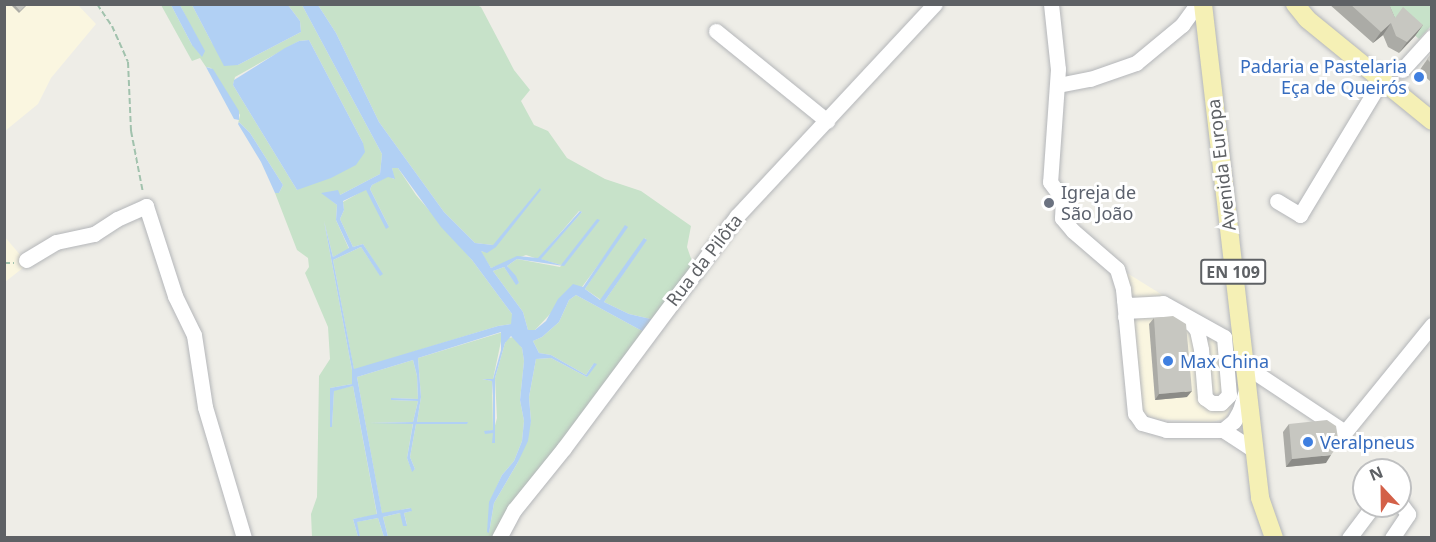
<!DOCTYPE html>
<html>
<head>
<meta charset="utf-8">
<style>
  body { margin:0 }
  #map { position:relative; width:1436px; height:542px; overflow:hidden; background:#eeede7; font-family:"Noto Sans",sans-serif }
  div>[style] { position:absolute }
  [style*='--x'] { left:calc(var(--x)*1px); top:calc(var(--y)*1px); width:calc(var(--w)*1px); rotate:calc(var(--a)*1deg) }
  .commercial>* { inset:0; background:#faf6e0 }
  .green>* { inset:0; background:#c7e2c9 }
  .water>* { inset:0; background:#b1d0f4 }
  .path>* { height:2px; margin-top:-1px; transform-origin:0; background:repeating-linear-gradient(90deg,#a1c2ad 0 6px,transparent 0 9px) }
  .roads { filter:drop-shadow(0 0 2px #b4b6b9) drop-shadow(0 0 2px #b4b6b9) }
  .minor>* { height:15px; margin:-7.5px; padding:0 7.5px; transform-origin:7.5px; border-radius:7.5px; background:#fff }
  .major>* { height:18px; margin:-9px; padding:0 9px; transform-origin:9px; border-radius:9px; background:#f5f0b5 }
  .wall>* { inset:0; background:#ababa6 }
  .shaded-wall>* { inset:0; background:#8b8b87 }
  .building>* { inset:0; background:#c7c7c1 }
  .dots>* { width:16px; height:16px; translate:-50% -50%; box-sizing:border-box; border:3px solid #fff; border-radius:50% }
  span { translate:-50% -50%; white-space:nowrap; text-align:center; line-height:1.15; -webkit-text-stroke:6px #fff; paint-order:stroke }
  .shield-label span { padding:2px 4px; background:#fff; border:2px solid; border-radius:4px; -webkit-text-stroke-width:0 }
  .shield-label { font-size:16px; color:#5e6165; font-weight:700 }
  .shop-label { font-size:18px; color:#366cbe }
  .right { translate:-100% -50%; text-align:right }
  .left { translate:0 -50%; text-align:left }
  .street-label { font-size:18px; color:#5e6165 }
  .worship-label { font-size:18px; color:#5b616d }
  .frame { position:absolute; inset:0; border:6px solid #5e6165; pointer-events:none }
  .north { position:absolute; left:1352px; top:458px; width:60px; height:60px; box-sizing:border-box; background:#fff; border:2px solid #bfc0c1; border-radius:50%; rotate:338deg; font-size:16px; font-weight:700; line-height:24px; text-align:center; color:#5e6165 }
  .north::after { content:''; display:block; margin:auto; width:21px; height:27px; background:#d36048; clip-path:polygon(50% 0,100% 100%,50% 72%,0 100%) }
</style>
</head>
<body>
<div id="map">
  <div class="commercial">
    <div style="clip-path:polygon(5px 5px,78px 5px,96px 24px,51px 78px,38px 104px,5px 131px)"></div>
    <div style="clip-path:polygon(4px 236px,28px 264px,5px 282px,4px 282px)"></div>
    <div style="clip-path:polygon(1127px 273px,1227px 335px,1233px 403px,1225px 419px,1211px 422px,1157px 419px,1145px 415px,1142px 411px)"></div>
  </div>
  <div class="green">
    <div style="clip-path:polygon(474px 4px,481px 7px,514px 70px,530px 90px,521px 101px,534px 125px,548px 131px,567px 158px,605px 179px,641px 191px,691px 226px,687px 247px,694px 267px,655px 320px,629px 314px,604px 302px,646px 240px,645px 238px,601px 300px,585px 289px,627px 226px,582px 287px,551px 313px,535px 330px,528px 330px,523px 312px,493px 271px,504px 267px,516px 284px,519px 283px,507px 266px,517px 259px,560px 267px,563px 263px,561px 265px,540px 259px,582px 212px,579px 211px,538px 259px,526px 255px,491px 268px,480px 251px,487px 252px,540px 188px,493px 245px,475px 243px,444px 212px,379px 122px,336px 33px,318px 5px)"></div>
    <div style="clip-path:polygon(evenodd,161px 5px,171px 5px,192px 45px,194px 33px,180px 5px,192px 5px,212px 43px,238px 65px,301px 32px,300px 21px,288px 5px,302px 5px,382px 154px,380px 174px,340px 195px,326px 196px,337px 205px,336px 220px,349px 249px,333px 257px,324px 221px,352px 370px,352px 384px,330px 388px,332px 426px,334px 390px,353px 386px,377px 515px,353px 519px,358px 537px,312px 537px,311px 514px,317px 497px,319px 376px,330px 359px,328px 327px,305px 273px,309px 267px,308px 258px,297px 250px,275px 193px,279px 193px,283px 185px,250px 133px,239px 122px,238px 124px,240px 115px,211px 68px,206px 67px,200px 58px,192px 61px,161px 5px,309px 40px,363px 143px,297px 190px,233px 85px,235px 77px,299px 41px,309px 40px)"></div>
    <div style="clip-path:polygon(1373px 5px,1431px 5px,1431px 26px,1419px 39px,1393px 16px)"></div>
    <div style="clip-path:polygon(392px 168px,398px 168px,416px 195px,472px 260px,512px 314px,512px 324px,498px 326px,354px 370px,333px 260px,361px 247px,380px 275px,382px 274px,363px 244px,353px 247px,340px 219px,344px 210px,343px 202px,366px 189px,389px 227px,370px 189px,372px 185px,388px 176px,394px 179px)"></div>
    <div style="clip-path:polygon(576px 295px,644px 332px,495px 537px,388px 537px,383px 517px,400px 513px,407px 525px,404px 513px,411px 511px,410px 508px,382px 514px,357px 377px,413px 360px,417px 376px,418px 399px,391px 398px,391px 400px,418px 401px,413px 422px,369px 423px,413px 423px,407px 458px,412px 471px,415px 469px,410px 457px,416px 424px,468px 422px,417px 422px,421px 397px,418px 358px,503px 332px,493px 379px,482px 379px,492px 381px,493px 430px,484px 432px,493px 433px,497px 418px,495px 378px,505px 343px,508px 338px,514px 337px,522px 348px,524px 361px,520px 400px,524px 421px,522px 441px,514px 461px,502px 475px,490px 502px,489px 533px,494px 503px,518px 462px,531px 421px,529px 397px,536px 359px,551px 358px,587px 377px,594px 363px,586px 375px,551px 355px,539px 353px,533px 341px,542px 337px,559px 322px,569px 300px)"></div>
    <div style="clip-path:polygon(378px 518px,384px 537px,360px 537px,356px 522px)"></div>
  </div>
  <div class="water">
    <div style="clip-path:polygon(171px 5px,180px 5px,205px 51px,202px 57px,192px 45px)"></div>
    <div style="clip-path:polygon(192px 5px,288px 5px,300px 21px,301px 32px,238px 65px,224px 66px)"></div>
    <div style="clip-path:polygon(evenodd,302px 5px,318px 5px,336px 33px,379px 122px,444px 212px,475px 243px,493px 245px,540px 188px,541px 190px,496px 247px,487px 253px,481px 251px,491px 268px,517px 256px,538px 258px,580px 211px,582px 212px,541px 259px,561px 265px,597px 219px,600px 220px,564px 266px,517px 259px,507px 266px,516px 276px,519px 283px,516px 285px,504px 267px,493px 271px,523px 312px,528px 330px,535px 330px,546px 321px,558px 299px,573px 284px,583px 287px,625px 225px,628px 227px,585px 289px,600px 300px,644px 238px,647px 240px,604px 302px,629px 314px,655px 320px,644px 332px,576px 295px,569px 300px,559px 322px,542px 337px,533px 341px,539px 353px,551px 355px,586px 375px,594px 363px,597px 364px,587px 377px,551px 358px,536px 359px,529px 397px,531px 421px,528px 441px,518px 462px,494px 503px,489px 533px,487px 532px,489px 502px,502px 475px,514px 461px,522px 441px,524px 421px,520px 400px,524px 361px,522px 348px,511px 336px,505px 343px,495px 378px,495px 443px,492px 443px,493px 433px,485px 434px,484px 431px,493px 430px,493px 396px,492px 381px,482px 379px,493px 379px,501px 350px,501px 332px,418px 358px,421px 397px,417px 422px,468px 422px,467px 424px,416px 424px,410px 457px,415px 469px,412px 472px,407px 458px,413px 424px,369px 423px,413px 422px,418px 401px,391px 400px,391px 398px,418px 399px,417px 376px,413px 360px,357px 377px,382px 513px,411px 508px,412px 511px,404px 513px,407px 526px,403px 526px,400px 513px,383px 517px,388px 537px,384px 537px,378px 518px,357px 522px,360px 537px,358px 537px,353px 519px,377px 514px,353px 386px,334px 391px,332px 427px,330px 427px,330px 388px,352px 384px,352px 370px,324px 221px,333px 257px,349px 248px,336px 220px,337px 205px,321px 193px,338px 190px,340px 195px,380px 174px,382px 154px,302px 5px,392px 168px,398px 168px,441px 227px,472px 260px,512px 314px,511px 324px,498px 326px,354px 369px,333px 260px,361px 247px,380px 276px,383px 274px,363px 244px,353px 247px,340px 219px,344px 210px,343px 201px,366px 190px,386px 229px,389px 227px,370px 189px,372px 185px,388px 177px,395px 179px,392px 168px)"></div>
    <div style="clip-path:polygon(309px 40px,363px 143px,365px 152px,356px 165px,331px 178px,297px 190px,233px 85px,234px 80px,285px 48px,299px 41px)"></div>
    <div style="clip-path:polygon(206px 67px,213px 69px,239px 111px,239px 120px,234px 119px)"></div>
    <div style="clip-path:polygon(239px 122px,250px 133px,283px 185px,279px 193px,275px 193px,261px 162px,238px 124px)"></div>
  </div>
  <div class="path">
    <div style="--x:97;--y:4;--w:27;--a:56"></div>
    <div style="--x:112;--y:26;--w:39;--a:66"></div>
    <div style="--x:128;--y:62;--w:69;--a:87.5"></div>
    <div style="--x:131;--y:131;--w:63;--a:79"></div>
    <div style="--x:4;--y:263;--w:10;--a:0"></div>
  </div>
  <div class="roads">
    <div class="minor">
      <div style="--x:1051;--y:4;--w:65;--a:83.9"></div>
      <div style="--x:1058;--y:69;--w:113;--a:94"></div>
      <div style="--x:1050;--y:182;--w:21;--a:53"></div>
      <div style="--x:1063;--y:199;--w:19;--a:93"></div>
      <div style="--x:1062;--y:218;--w:17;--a:50"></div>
      <div style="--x:1073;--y:231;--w:58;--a:40.8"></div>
      <div style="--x:1117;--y:269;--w:21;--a:73"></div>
      <div style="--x:1123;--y:289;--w:125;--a:84.5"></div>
      <div style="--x:1135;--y:413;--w:12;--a:55"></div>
      <div style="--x:1142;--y:423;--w:25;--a:16"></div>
      <div style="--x:1166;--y:430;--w:57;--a:0"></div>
      <div style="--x:1223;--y:430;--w:37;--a:33"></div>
      <div style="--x:716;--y:31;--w:143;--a:39"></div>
      <div style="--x:1402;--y:70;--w:45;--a:-47.7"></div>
      <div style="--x:1058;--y:85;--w:33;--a:-11"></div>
      <div style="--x:1090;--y:79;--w:49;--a:-19.2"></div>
      <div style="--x:1136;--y:63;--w:60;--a:-39.6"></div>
      <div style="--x:1182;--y:25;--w:26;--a:-54"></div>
      <div style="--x:1277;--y:201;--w:27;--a:31"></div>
      <div style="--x:1300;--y:215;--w:159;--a:-58.9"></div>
      <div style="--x:26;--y:260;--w:35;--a:-31"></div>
      <div style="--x:56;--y:242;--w:39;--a:-12"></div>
      <div style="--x:94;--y:234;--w:27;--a:-33"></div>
      <div style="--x:117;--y:219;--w:32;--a:-24"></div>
      <div style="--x:146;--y:206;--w:95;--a:72.1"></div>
      <div style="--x:175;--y:296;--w:43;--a:64"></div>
      <div style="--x:194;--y:335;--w:73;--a:81.3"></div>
      <div style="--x:205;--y:407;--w:137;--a:73.4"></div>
      <div style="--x:1124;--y:300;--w:7;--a:45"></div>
      <div style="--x:1129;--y:305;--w:34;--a:-3"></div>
      <div style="--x:1163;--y:303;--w:70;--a:29.1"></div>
      <div style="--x:1224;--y:337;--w:58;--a:85.1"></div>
      <div style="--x:1229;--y:395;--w:11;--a:135"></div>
      <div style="--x:1221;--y:403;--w:9;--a:180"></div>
      <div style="--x:1212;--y:403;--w:9;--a:-144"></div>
      <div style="--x:1205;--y:398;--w:49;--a:-94.7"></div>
      <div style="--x:1201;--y:349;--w:19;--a:-102"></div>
      <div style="--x:1197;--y:330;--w:8;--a:-130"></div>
      <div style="--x:1192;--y:324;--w:32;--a:-152"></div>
      <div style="--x:1164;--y:309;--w:35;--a:177"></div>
      <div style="--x:1129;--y:311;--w:7;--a:124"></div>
      <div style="--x:1244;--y:365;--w:121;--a:33.6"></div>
      <div style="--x:1345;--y:432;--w:138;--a:-50.9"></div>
      <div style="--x:1223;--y:430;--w:14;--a:-39"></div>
      <div style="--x:1234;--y:421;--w:13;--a:-61"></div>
      <div style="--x:1240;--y:410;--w:21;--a:-73"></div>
      <div style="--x:499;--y:538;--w:32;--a:-62"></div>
      <div style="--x:514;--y:510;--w:80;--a:-51.1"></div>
      <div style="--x:564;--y:448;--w:289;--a:-53.3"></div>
      <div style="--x:737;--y:216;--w:290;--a:-47"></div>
      <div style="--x:1349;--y:538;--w:40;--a:-53"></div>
      <div style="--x:1392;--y:538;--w:29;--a:-56"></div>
      <div style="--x:1408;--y:514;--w:14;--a:-126"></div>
    </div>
    <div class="major">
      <div style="--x:1203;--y:4;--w:497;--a:83.4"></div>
      <div style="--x:1260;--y:498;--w:42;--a:70.7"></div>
      <div style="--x:1295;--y:4;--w:19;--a:51"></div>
      <div style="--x:1307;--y:19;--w:161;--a:39.2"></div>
    </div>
  </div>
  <div class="wall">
    <div style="clip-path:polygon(10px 4px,28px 4px,19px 13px)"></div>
    <div style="clip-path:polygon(1329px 4px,1389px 4px,1395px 18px,1423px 25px,1415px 36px,1399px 53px,1388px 47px,1383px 35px,1373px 43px)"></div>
    <div style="clip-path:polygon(1431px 54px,1431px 82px,1419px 71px)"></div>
    <div style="clip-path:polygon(1154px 318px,1187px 397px,1155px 400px,1149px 324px)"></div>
    <div style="clip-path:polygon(1289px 424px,1326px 463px,1286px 467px,1283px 432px)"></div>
  </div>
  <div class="shaded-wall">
    <div style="clip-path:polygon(1391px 23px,1383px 35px,1373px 43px,1381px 32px)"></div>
    <div style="clip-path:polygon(1423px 25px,1415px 36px,1399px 53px,1407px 42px)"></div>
    <div style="clip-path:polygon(1192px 391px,1187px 397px,1155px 400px,1159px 394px)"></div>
    <div style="clip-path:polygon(1331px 455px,1326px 463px,1286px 467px,1292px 459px)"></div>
  </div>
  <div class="building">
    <div style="clip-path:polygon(14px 4px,27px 4px,20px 11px)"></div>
    <div style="clip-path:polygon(1350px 4px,1389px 4px,1395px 18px,1403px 7px,1423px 25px,1407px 42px,1396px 36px,1391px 23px,1381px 32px)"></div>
    <div style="clip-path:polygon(1431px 54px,1431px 63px,1427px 59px)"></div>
    <div style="clip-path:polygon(1173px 316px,1186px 324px,1192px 391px,1159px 394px,1154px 318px)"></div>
    <div style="clip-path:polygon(1327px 420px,1336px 426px,1339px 444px,1331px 455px,1292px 459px,1289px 424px)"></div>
  </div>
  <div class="dots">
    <div style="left:1419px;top:77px;background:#3f7fe0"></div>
    <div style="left:1049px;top:203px;background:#6b7280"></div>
    <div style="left:1168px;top:361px;background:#3f7fe0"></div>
    <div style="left:1308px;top:442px;background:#3f7fe0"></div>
  </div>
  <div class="shield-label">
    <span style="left:1233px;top:272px">EN 109</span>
  </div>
  <div class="shop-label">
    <span class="right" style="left:1407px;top:77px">Padaria e Pastelaria<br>Eça de Queirós</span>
    <span class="left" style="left:1180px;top:361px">Max China</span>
    <span class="left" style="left:1320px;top:442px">Veralpneus</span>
  </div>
  <div class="street-label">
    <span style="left:1221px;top:165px;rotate:-97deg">Avenida Europa</span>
    <span style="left:704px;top:260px;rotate:-52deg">Rua da Pilôta</span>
  </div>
  <div class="worship-label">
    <span class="left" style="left:1061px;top:203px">Igreja de<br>São João</span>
  </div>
  <div class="frame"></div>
  <div class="north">N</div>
</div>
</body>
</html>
